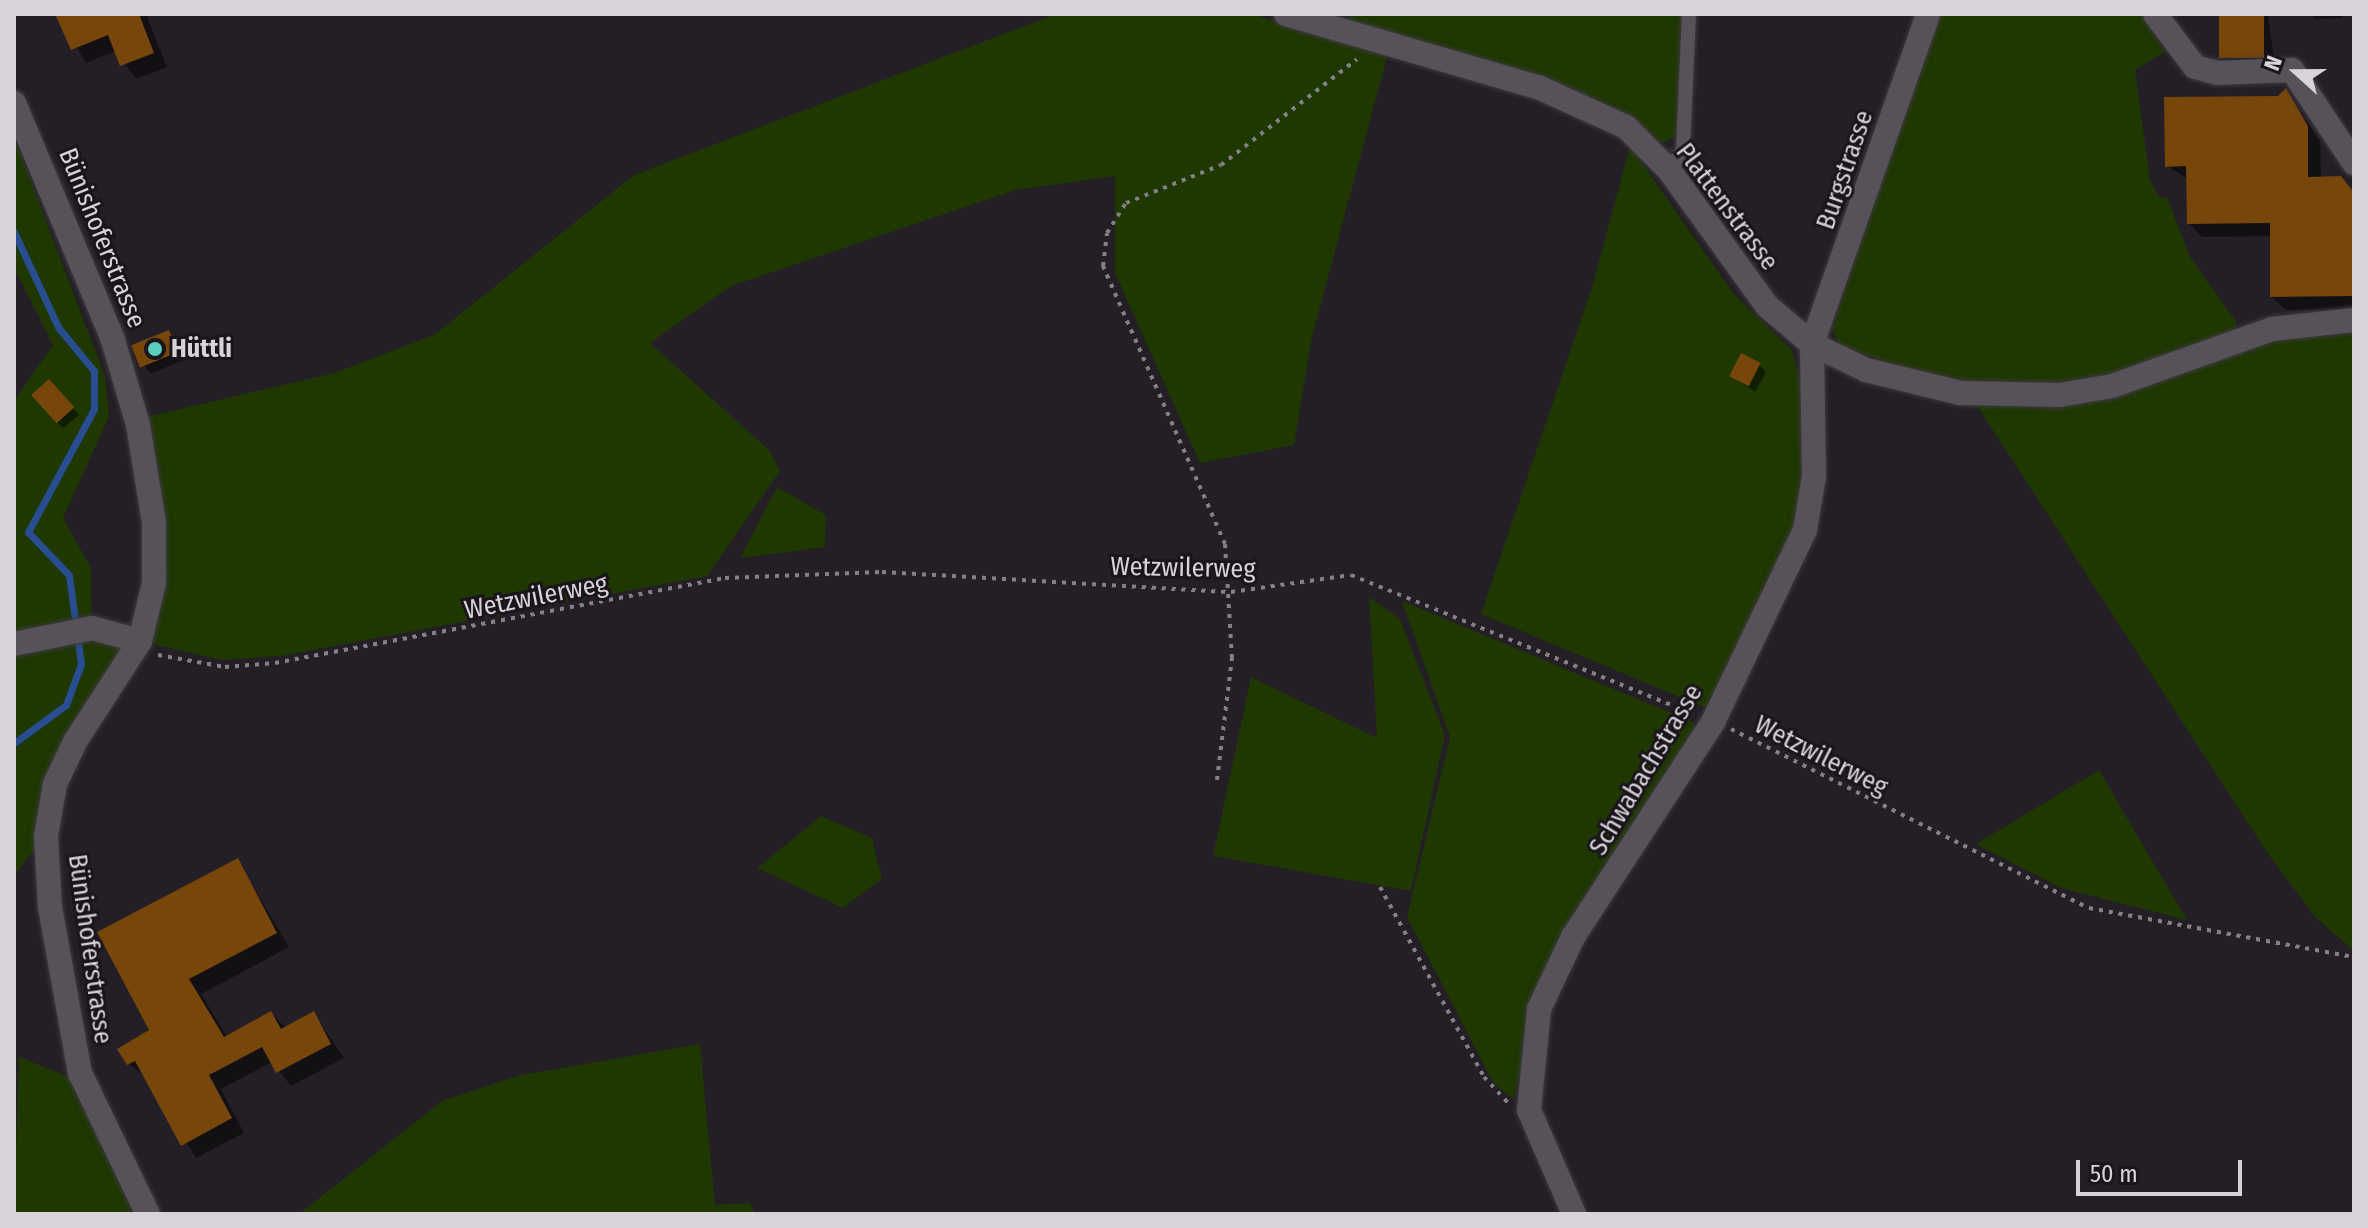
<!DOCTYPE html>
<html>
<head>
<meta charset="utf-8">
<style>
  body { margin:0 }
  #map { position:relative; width:2368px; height:1228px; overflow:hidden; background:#241e26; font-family:"Fira Sans Condensed",sans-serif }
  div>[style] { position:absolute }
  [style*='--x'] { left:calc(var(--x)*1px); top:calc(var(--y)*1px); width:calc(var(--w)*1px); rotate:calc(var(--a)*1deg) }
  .green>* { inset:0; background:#1e3800 }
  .shadow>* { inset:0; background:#0007 }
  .stream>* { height:7px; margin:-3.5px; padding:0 3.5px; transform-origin:3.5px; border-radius:3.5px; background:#284d90 }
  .building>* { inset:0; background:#76460a; transform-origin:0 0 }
  .path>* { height:4px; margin-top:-2px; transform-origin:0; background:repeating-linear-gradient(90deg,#858087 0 4px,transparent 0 10px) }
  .roads { filter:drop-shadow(0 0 2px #3d393f) drop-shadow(0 0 2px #3d393f) }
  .service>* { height:14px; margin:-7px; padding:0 7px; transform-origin:7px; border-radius:7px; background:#57515a }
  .minor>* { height:24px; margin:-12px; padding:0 12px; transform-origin:12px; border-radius:12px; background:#57515a }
  .tertiary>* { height:24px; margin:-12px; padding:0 12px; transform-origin:12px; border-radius:12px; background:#57515a }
  .dots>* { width:22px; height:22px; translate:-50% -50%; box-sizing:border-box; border:4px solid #1a151c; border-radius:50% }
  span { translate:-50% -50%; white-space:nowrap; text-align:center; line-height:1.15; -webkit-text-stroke:6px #1a151c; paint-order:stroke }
  .street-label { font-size:26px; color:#d7d3d8 }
  .poi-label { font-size:26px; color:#d7d3d8; font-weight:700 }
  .left { translate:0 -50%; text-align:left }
  .frame { position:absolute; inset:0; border:16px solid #d7d3d8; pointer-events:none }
  .north { position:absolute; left:2256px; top:32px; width:80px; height:80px; -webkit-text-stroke:6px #1a151c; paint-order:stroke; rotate:291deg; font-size:22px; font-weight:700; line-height:32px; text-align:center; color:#d7d3d8 }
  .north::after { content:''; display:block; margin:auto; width:28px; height:36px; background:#d7d3d8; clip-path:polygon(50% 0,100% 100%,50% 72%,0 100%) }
  .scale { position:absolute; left:2076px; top:1160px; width:166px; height:36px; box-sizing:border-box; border:4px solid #d7d3d8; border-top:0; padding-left:10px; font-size:24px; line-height:28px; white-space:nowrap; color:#d7d3d8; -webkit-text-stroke:6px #1a151c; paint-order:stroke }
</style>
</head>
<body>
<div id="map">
  <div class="green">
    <div style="clip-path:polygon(1056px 14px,1252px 14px,1387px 57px,1312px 337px,1294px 445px,1200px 463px,1115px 273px,1115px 176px,1016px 190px,731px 286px,650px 343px,769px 450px,780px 471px,707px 576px,281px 656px,221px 660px,152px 644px,164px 588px,146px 417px,334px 373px,434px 335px,634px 175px)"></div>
    <div style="clip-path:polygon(1352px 14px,1683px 14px,1677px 136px,1662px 143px,1576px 89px,1345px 22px)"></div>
    <div style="clip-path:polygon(1937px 14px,2141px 14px,2165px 52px,2135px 70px,2150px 180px,2160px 198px,2167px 197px,2190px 257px,2237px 323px,2234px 332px,2108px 380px,1994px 388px,1932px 378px,1839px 345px,1832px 329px)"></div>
    <div style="clip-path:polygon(14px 137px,105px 376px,109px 416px,63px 518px,91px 568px,92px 628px,140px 641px,75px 742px,46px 836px,14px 875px,14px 401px,53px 345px,14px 267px)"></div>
    <div style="clip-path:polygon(1630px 146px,1734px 294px,1792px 350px,1803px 392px,1805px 470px,1795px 529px,1708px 709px,1481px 614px,1593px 284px)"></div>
    <div style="clip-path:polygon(2354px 330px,2354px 951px,2315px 917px,2266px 851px,1976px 404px,2047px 406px,2290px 335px)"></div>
    <div style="clip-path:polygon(777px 487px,826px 515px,825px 547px,740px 558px)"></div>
    <div style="clip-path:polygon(1369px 597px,1400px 619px,1445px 735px,1411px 891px,1213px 856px,1251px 677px,1377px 738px)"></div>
    <div style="clip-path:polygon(1402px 601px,1693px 722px,1699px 732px,1550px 958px,1514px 1099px,1494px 1084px,1407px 917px,1450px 737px)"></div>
    <div style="clip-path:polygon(2099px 770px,2187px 920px,2061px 888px,1976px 844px)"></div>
    <div style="clip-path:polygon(821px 816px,872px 838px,882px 879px,843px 908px,757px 868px)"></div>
    <div style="clip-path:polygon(700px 1044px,715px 1205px,750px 1203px,755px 1214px,299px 1214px,442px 1101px,521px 1075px)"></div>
    <div style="clip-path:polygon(19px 1057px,74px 1079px,137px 1214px,14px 1214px)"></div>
  </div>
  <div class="shadow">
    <div style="clip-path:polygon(57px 14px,146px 14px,167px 67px,136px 79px,116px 51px,86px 63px)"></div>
    <div style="clip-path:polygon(2221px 14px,2268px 14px,2275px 66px,2234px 68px,2223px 57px)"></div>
    <div style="clip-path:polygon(2311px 14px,2342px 14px,2342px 18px,2316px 19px)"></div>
    <div style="clip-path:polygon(2286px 91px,2320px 141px,2321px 179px,2340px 178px,2354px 193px,2354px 309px,2286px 310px,2272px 297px,2272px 236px,2202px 237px,2189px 223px,2188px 179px,2167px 166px)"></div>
    <div style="clip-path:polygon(168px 332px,184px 360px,150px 374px,134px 347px)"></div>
    <div style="clip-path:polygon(1760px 365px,1766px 372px,1755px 392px,1730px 375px)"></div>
    <div style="clip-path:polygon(56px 388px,79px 415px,63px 428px,57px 422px)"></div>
    <div style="clip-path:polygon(238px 861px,289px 947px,201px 994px,227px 1037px,271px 1013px,286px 1028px,314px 1014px,344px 1058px,291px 1086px,272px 1062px,221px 1089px,244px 1133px,196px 1158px,145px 1076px,129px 1064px)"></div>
  </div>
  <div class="stream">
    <div style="--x:14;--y:232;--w:105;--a:65.1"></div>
    <div style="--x:58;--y:327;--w:57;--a:50.7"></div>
    <div style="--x:94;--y:371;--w:38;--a:90"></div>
    <div style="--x:94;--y:409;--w:140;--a:118.2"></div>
    <div style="--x:28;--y:532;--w:59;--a:46.4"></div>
    <div style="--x:69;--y:575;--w:90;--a:82.3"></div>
    <div style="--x:81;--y:664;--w:44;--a:110.1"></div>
    <div style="--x:66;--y:705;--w:64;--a:143.8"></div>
  </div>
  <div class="building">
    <div style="clip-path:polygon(55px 14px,139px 14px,154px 53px,120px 66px,108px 35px,71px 50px)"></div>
    <div style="left:2219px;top:14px;width:45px;height:44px"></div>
    <div style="clip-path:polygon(2286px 88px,2308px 126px,2308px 177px,2341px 176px,2352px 190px,2352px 296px,2270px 297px,2270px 223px,2187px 224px,2186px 166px,2165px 167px,2164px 97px,2278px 96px)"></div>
    <div style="left:169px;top:330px;width:24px;height:41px;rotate:68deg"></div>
    <div style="left:1741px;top:353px;width:22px;height:26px;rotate:27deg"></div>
    <div style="left:49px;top:379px;width:38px;height:24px;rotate:48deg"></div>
    <div style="clip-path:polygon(238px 858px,277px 933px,189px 979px,224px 1037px,271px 1011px,281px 1029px,314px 1011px,331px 1044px,276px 1073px,262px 1047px,209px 1075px,232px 1118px,181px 1146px,135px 1061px,127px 1065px,117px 1049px,149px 1030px,97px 932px)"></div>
  </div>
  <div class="path">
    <div style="--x:158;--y:655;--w:68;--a:10.2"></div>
    <div style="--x:225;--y:667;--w:50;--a:-4.6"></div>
    <div style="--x:275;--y:663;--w:458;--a:-10.7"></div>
    <div style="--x:725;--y:578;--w:157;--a:-2.2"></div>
    <div style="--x:882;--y:572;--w:350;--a:3.3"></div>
    <div style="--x:1231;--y:592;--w:121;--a:-8.1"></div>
    <div style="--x:1351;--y:575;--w:370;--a:22.1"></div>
    <div style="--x:1731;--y:729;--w:400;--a:26.6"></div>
    <div style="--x:2089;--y:908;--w:269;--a:10.5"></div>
    <div style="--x:1217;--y:780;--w:123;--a:-83"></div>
    <div style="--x:1232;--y:658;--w:114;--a:-93.5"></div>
    <div style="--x:1225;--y:544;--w:304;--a:-113.7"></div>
    <div style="--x:1103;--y:266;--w:33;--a:-83"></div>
    <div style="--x:1107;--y:233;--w:36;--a:-58"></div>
    <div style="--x:1126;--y:203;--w:102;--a:-21.8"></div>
    <div style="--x:1221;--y:165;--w:172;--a:-37.9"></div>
    <div style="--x:1380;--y:887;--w:217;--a:61.3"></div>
    <div style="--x:1484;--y:1077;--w:37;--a:47"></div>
  </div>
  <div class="roads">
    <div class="service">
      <div style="--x:1669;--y:170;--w:24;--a:-55"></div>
      <div style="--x:1683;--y:150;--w:136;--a:-87.5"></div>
    </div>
    <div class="minor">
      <div style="--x:2155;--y:14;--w:66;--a:53"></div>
      <div style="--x:2195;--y:67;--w:23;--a:15"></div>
      <div style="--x:2217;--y:73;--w:75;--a:-2.3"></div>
      <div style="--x:2292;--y:70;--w:112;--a:56.3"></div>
      <div style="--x:14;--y:103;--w:254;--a:67.3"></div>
      <div style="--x:112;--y:337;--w:92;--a:73.5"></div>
      <div style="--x:138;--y:425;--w:99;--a:80.7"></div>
      <div style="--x:154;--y:523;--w:60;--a:90"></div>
      <div style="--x:154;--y:583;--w:60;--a:103.6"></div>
      <div style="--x:140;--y:641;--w:120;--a:122.8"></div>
      <div style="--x:75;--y:742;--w:47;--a:115.5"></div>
      <div style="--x:55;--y:784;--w:53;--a:99.8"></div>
      <div style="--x:46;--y:836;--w:71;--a:86.8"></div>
      <div style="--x:50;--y:907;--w:169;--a:79.8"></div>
      <div style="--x:80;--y:1073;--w:157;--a:64.3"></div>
      <div style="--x:14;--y:644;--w:80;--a:-11.6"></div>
      <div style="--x:92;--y:628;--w:50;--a:15.2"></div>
      <div style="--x:1574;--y:1214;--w:113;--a:-113.4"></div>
      <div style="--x:1529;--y:1110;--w:101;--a:-84.3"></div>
      <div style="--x:1539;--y:1009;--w:80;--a:-64.7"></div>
      <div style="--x:1573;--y:937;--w:257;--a:-56.9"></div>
      <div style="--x:1713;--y:722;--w:213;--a:-64.4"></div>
      <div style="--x:1805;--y:530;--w:55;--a:-80.5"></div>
      <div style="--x:1814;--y:476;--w:132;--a:-90.9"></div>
    </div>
    <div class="tertiary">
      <div style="--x:1286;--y:14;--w:262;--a:16.2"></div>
      <div style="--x:1538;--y:87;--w:97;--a:24.4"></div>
      <div style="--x:1626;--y:127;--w:61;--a:45"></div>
      <div style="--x:1669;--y:170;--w:168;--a:54.2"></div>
      <div style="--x:1767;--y:306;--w:59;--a:40.2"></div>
      <div style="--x:1812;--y:344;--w:60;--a:25.7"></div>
      <div style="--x:1866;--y:370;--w:97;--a:13.7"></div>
      <div style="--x:1960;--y:393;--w:100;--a:1.1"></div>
      <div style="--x:2060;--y:395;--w:53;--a:-9.8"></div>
      <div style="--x:2112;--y:386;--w:170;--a:-19.6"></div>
      <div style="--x:2272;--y:329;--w:82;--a:-6.3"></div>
      <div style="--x:1812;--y:344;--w:350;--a:-70.6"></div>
    </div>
  </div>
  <div class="dots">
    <div style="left:155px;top:349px;background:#5acebd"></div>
  </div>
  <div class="street-label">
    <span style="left:1845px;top:170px;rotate:-71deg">Burgstrasse</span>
    <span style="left:1727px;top:207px;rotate:53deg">Plattenstrasse</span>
    <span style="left:102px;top:238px;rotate:68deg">Bünishoferstrasse</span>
    <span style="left:1183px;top:568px;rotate:1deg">Wetzwilerweg</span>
    <span style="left:536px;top:597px;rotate:-11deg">Wetzwilerweg</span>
    <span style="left:1821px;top:756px;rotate:27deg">Wetzwilerweg</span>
    <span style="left:1646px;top:770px;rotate:-59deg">Schwabachstrasse</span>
    <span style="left:90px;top:949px;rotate:82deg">Bünishoferstrasse</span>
  </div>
  <div class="poi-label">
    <span class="left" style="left:171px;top:349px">Hüttli</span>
  </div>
  <div class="frame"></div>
  <div class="north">N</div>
  <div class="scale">50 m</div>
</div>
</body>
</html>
